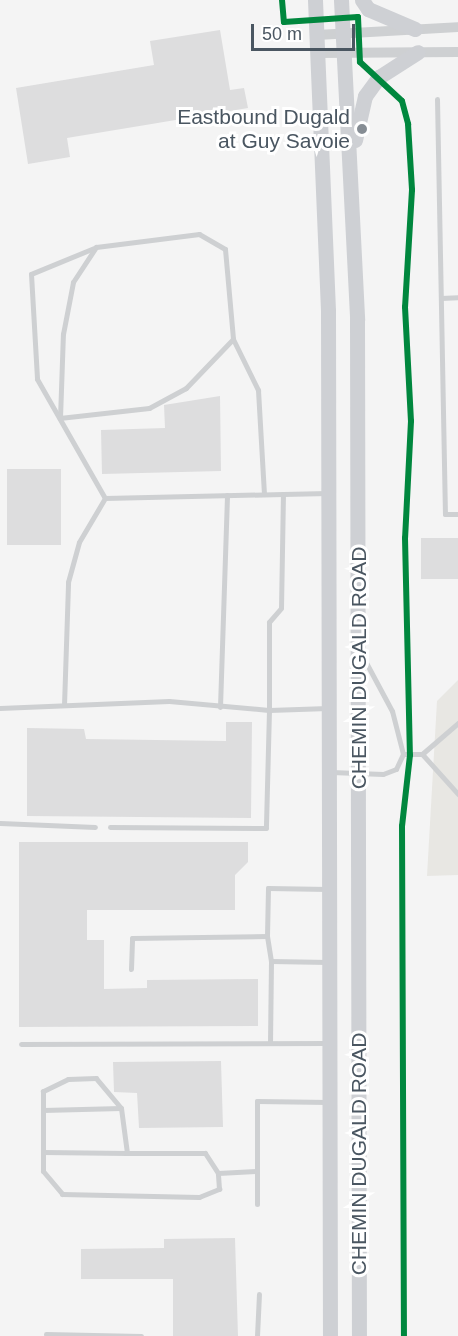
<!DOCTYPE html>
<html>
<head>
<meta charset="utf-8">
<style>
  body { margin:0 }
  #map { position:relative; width:458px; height:1336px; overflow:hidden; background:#f4f4f4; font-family:Helvetica,sans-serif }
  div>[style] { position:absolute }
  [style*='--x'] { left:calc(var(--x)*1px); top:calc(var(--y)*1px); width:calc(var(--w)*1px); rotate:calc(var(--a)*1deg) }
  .commercial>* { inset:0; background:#e8e7e3 }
  .building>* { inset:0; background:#ddddde; transform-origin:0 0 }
  .service>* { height:5px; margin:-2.5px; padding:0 2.5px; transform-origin:2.5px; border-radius:2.5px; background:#ced0d2 }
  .minor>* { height:10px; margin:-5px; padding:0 5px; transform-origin:5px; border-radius:5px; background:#ced0d2 }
  .secondary>* { height:15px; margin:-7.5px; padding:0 7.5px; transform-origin:7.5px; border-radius:7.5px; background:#ced0d4 }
  .cycleway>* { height:6px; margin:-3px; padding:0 3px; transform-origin:3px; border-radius:3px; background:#00873e }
  .dots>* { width:16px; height:16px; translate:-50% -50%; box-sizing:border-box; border:3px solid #fff; border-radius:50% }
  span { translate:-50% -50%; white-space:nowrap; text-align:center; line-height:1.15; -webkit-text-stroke:6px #fff; paint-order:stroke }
  .poi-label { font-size:21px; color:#4a5661 }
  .right { translate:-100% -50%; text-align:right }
  .street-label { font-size:21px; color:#4a5661 }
  .scale { position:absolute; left:251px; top:24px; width:104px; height:27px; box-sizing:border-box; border:3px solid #4a5661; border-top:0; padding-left:8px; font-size:18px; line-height:21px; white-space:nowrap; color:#4a5661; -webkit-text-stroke:4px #fff; paint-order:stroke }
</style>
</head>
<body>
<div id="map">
  <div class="commercial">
    <div style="clip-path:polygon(458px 680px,458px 875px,427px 876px,437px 701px)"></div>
  </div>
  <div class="building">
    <div style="clip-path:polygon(220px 30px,230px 90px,244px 88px,248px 108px,67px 138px,70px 157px,28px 164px,16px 88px,154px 65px,150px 41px)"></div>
    <div style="clip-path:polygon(220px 396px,221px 471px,102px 474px,101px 430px,165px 428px,164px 405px)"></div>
    <div style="left:61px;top:469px;width:76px;height:54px;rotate:90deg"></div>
    <div style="left:421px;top:538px;width:37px;height:41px"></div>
    <div style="clip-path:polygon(226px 722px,252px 722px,251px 818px,27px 816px,27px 728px,84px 729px,86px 739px,226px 741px)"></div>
    <div style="clip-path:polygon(19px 842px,248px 842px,248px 862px,235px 875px,235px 910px,87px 910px,87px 940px,104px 940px,104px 989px,147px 988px,147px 980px,258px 979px,258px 1026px,19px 1027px)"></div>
    <div style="clip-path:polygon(221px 1061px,223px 1127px,139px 1128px,137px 1093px,114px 1092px,113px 1062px)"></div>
    <div style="clip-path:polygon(235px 1238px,238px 1336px,173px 1336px,173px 1279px,81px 1279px,81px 1249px,164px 1248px,164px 1239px)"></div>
  </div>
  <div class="service">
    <div style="--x:437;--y:99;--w:415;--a:88.9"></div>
    <div style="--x:445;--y:514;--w:13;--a:0"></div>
    <div style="--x:94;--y:248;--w:68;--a:157.6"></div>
    <div style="--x:31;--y:274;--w:105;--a:86.7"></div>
    <div style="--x:37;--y:379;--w:137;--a:60.3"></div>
    <div style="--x:441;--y:298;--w:17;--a:-3"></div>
    <div style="--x:233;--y:339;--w:68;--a:133.8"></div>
    <div style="--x:186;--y:388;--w:42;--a:151.6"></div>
    <div style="--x:149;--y:408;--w:90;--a:173.6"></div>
    <div style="--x:60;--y:418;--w:84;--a:-88"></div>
    <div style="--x:63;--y:334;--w:53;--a:-79.1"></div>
    <div style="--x:73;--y:282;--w:42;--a:-56.7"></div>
    <div style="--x:96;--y:247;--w:104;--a:-7.2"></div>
    <div style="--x:199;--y:234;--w:30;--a:30"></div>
    <div style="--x:225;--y:249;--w:90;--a:84.9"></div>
    <div style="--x:233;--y:339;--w:57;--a:63.9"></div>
    <div style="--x:258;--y:390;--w:104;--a:86.7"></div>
    <div style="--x:64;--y:705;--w:123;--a:-88.1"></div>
    <div style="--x:68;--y:582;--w:41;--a:-74.6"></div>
    <div style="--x:79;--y:542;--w:51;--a:-59.4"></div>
    <div style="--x:105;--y:498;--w:178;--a:-1.3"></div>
    <div style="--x:220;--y:707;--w:212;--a:-88.1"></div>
    <div style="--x:0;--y:708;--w:169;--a:-2.4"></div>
    <div style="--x:169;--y:701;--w:100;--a:5.1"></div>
    <div style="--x:269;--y:710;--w:118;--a:91.5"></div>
    <div style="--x:266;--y:828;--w:156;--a:-179.6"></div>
    <div style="--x:328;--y:708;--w:59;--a:178.1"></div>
    <div style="--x:269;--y:710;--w:88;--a:-90"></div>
    <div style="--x:269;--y:622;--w:18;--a:-49"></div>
    <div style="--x:281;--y:608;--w:114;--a:-89"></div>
    <div style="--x:283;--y:494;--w:45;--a:-1.3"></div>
    <div style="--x:403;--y:754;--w:19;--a:0"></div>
    <div style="--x:422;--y:754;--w:48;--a:-40.7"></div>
    <div style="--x:422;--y:754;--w:54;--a:48"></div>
    <div style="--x:331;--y:772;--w:52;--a:2.2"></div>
    <div style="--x:383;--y:774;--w:14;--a:-21"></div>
    <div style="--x:396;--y:769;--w:17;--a:-65"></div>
    <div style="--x:403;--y:754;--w:44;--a:-104.3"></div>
    <div style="--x:392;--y:711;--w:61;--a:-118.2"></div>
    <div style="--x:0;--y:823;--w:95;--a:2.4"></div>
    <div style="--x:267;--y:936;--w:25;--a:81"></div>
    <div style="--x:131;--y:969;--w:31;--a:-88"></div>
    <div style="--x:132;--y:938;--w:135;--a:-0.8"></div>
    <div style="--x:267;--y:936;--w:48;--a:-88.8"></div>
    <div style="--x:268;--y:888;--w:60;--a:1"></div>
    <div style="--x:270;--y:1043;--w:82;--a:-89.3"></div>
    <div style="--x:271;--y:961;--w:57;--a:1"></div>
    <div style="--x:21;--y:1044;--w:306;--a:-0.2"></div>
    <div style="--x:43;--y:1110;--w:78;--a:-1.5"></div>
    <div style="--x:43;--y:1152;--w:84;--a:0.7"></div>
    <div style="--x:127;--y:1153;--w:45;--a:-97.6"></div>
    <div style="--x:121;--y:1108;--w:39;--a:-130"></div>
    <div style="--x:96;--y:1078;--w:28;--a:178"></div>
    <div style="--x:68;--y:1079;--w:28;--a:154"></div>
    <div style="--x:43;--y:1091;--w:80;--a:90"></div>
    <div style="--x:43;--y:1171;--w:30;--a:50"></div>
    <div style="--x:62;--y:1194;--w:137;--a:1.3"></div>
    <div style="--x:199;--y:1197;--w:22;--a:-22"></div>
    <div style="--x:219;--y:1189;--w:16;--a:-94"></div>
    <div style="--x:218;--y:1173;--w:39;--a:-3"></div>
    <div style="--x:127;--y:1153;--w:78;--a:0"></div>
    <div style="--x:205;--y:1153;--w:24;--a:57"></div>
    <div style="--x:257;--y:1204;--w:103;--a:-90"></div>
    <div style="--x:257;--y:1101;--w:71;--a:0.8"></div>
    <div style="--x:46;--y:1334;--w:95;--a:1.2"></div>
    <div style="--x:257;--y:1336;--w:42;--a:-87.3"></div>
  </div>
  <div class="minor">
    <div style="--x:317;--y:35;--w:141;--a:-3.2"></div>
    <div style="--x:318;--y:53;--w:140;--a:-0.4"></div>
  </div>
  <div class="secondary">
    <div style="--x:315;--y:0;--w:311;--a:87.6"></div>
    <div style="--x:328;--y:311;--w:1025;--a:89.89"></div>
    <div style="--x:341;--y:0;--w:320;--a:87.1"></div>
    <div style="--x:357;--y:320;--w:1016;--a:89.89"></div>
    <div style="--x:362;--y:0;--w:11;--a:56"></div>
    <div style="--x:368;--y:9;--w:51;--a:23.1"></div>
    <div style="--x:355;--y:140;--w:45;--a:-77.2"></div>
    <div style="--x:365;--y:96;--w:24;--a:-54"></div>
    <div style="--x:379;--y:77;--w:46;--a:-32.7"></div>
  </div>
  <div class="cycleway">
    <div style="--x:282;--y:0;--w:22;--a:85"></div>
    <div style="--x:284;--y:22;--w:74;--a:-3.9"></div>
    <div style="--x:358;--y:17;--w:45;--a:87.5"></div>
    <div style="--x:360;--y:62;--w:57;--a:42.9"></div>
    <div style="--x:402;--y:101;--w:24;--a:75"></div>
    <div style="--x:408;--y:124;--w:66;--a:86.5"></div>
    <div style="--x:412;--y:190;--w:117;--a:93.4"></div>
    <div style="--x:405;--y:307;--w:114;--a:87"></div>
    <div style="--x:411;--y:421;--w:117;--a:92.9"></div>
    <div style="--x:405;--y:538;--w:217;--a:88.7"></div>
    <div style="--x:410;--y:755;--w:71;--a:96.4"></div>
    <div style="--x:402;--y:826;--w:510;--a:89.78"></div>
  </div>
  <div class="dots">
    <div style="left:362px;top:129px;background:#868d94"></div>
  </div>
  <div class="poi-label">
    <span class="right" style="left:350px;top:129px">Eastbound Dugald<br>at Guy Savoie</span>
  </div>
  <div class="street-label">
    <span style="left:359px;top:668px;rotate:-90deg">CHEMIN DUGALD ROAD</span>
    <span style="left:359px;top:1154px;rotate:-90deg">CHEMIN DUGALD ROAD</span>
  </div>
  <div class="scale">50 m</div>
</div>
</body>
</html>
